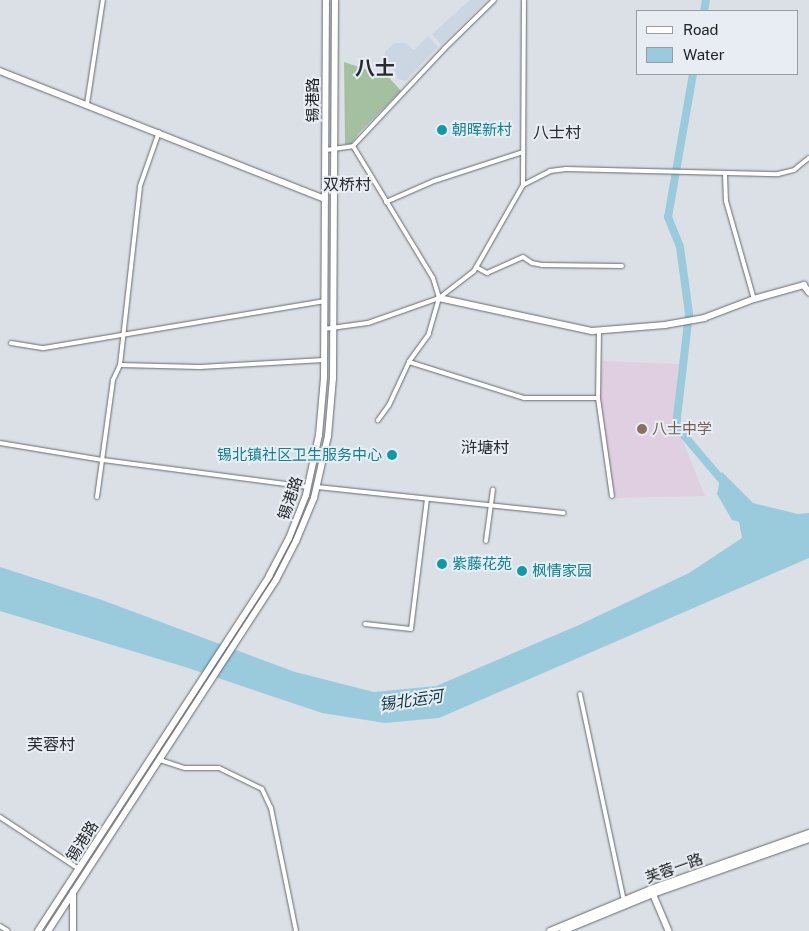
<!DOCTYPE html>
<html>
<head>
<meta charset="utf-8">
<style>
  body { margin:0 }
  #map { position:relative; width:809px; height:931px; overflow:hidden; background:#dbe0e6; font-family:"Public Sans","Noto Sans SC",sans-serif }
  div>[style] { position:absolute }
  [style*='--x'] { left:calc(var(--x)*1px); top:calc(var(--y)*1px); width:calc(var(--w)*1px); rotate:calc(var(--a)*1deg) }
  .built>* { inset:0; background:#ccd6e2 }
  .education>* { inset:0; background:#e0cfe1 }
  .green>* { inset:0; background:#a5c0a1 }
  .water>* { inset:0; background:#99cbdd }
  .river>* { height:8px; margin:-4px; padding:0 4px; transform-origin:4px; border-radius:4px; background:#99cbdd }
  .roads { filter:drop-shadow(0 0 1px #65696e) drop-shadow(0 0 1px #65696e) }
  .street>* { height:4px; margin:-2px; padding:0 2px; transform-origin:2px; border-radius:2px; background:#fff }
  .secondary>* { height:5.5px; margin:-2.75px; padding:0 2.75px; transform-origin:2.75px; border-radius:2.75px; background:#fff }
  .primary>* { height:6px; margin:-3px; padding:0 3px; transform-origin:3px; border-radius:3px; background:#fff }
  .dots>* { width:14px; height:14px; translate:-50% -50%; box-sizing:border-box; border:2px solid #e8edf3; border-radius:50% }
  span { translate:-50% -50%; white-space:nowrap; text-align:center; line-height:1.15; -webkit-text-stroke:4px #e8edf3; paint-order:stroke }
  .street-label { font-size:15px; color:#212225 }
  .culture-label { font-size:15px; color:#0d838f }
  .left { translate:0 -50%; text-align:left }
  .right { translate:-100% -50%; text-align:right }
  .education-label { font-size:15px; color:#785e54 }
  .neighbourhood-label { font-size:16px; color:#282c30 }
  .water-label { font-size:16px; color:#0b3947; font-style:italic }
  .district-label { font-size:20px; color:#282c30; font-weight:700 }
  .legend { position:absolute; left:636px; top:10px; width:162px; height:65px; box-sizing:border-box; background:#e8edf3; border:1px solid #989ca1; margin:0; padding:6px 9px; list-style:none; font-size:15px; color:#212225 }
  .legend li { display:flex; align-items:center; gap:10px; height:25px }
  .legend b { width:25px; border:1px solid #989ca1 }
</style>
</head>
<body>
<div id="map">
  <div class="built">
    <div style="clip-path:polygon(470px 0,487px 0,441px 45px,432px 34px)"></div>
    <div style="clip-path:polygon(428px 36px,438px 47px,406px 81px,397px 79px,396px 73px,386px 61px,385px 52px,394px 43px,406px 43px,414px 50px)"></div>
  </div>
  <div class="education">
    <div style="clip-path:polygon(603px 361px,679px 364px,682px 439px,705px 496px,614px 498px,601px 420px,600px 392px)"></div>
  </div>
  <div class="green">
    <div style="clip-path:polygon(344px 62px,380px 74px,383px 71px,401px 91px,359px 133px,351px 144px,345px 144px)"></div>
  </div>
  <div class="water">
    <div style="clip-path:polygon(722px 472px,753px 503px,798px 514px,809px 513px,809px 558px,439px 718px,385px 723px,322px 713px,185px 667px,0 611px,0 567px,102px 600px,295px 672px,374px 692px,436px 686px,579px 625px,689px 573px,742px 538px,739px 522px,732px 520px,717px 494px)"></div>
  </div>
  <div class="river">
    <div style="--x:704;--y:11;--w:11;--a:-80"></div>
    <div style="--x:693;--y:74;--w:145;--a:99.9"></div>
    <div style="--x:668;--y:217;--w:32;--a:68"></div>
    <div style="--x:680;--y:247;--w:68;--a:82.3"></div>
    <div style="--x:689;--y:314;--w:113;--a:96.6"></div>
    <div style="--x:676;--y:426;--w:77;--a:49.7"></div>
  </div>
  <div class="roads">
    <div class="street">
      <div style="--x:87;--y:104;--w:105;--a:-81.3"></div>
      <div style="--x:353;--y:146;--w:133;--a:-46.8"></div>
      <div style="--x:444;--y:49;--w:70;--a:-44.4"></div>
      <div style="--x:326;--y:150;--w:27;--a:-8"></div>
      <div style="--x:353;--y:146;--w:154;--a:58.8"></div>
      <div style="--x:433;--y:278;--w:21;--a:73"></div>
      <div style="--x:439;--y:298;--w:37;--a:106"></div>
      <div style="--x:429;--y:334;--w:34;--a:126"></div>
      <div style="--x:409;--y:362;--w:47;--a:114.9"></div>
      <div style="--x:389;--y:405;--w:19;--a:126"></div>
      <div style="--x:725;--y:174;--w:27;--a:88"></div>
      <div style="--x:726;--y:201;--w:102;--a:74.1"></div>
      <div style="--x:523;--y:185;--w:30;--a:-27"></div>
      <div style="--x:550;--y:171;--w:16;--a:-7"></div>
      <div style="--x:566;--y:169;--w:212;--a:1.4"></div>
      <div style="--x:778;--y:174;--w:16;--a:-14"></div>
      <div style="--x:794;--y:170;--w:19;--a:-39"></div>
      <div style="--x:386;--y:202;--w:52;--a:-23.6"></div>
      <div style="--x:434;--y:181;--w:94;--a:-18"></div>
      <div style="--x:476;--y:267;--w:13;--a:29"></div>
      <div style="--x:487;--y:273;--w:39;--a:-24"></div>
      <div style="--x:523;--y:257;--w:11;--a:34"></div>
      <div style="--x:532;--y:263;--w:10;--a:11"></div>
      <div style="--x:542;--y:265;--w:80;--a:0.7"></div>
      <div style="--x:324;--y:329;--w:44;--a:-7.8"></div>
      <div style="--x:368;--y:323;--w:75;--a:-19.4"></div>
      <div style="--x:439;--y:298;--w:44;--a:-37.6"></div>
      <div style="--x:474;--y:271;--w:99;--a:-60.3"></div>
      <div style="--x:523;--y:185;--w:185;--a:-89.7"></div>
      <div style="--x:599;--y:330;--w:68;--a:90.8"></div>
      <div style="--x:598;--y:398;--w:99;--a:81.9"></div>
      <div style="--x:11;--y:343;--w:33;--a:9"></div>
      <div style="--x:44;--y:348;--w:285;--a:-9.5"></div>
      <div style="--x:409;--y:362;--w:121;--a:17.4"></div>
      <div style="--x:524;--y:398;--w:74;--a:0"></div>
      <div style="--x:120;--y:365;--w:80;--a:1.4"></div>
      <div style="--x:200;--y:367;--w:124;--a:-3.2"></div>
      <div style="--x:0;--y:443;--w:104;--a:9.4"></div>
      <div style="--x:103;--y:460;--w:207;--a:7.5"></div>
      <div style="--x:317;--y:487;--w:248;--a:6"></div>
      <div style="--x:97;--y:497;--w:118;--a:-82.2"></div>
      <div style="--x:113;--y:380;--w:17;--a:-65"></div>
      <div style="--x:120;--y:365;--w:180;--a:-83.6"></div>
      <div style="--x:140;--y:186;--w:57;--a:-70.6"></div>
      <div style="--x:486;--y:541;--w:52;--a:-82.3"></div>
      <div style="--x:365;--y:624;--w:46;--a:6.2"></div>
      <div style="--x:411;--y:629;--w:131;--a:-83"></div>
      <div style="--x:580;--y:694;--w:212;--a:78"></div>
      <div style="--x:160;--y:760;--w:26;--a:18"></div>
      <div style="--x:185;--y:768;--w:34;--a:0"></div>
      <div style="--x:219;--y:768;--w:48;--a:26"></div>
      <div style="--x:262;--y:789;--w:21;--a:65"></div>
      <div style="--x:271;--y:808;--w:126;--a:78.5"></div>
      <div style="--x:0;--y:817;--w:95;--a:33.4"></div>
      <div style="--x:0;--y:926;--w:9;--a:32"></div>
    </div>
    <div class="secondary">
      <div style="--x:0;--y:71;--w:349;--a:21.5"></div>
      <div style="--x:439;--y:298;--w:157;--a:12.2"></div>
      <div style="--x:592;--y:331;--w:73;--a:-4.7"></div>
      <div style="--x:665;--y:325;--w:40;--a:-10"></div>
      <div style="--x:704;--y:318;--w:53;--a:-20.8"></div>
      <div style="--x:754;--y:299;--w:52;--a:-15.6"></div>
      <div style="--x:804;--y:285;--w:9;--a:54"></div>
      <div style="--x:652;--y:891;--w:43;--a:67"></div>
      <div style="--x:550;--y:931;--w:109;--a:-22.6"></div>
      <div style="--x:651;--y:889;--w:168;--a:-19.5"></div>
      <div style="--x:563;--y:931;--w:97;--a:-22.3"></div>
      <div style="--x:653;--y:894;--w:165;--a:-19.4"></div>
    </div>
    <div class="primary">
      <div style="--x:38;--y:931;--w:424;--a:-56.9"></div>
      <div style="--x:269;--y:576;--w:43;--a:-62.2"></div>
      <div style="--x:289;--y:538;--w:46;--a:-68.4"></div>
      <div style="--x:306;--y:495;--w:61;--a:-77.8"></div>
      <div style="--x:319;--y:435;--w:57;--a:-85"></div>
      <div style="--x:324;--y:378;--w:378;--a:-89.7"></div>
      <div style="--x:48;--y:931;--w:419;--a:-57"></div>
      <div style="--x:276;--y:580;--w:44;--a:-62.9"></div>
      <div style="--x:296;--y:541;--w:47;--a:-67.3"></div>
      <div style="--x:314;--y:498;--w:64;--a:-77.3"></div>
      <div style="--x:328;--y:436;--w:58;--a:-85.1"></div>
      <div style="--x:333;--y:378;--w:378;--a:-89.7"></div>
      <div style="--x:73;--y:931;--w:39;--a:-90"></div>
    </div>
  </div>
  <div class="dots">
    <div style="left:442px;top:130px;background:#0f9aa8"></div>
    <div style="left:642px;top:429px;background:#8d6e63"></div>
    <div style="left:392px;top:455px;background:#0f9aa8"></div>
    <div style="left:442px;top:564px;background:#0f9aa8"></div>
    <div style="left:522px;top:571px;background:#0f9aa8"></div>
  </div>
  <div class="street-label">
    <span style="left:313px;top:100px;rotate:-90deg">锡港路</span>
    <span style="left:290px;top:498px;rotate:-71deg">锡港路</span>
    <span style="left:82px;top:841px;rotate:-57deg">锡港路</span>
    <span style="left:674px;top:868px;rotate:-20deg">芙蓉一路</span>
  </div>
  <div class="culture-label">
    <span class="left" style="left:452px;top:130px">朝晖新村</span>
    <span class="right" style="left:382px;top:455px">锡北镇社区卫生服务中心</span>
    <span class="left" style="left:452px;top:564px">紫藤花苑</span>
    <span class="left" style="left:532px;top:571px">枫情家园</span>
  </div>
  <div class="education-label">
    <span class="left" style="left:652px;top:429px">八士中学</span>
  </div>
  <div class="neighbourhood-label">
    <span style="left:557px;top:133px">八士村</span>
    <span style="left:347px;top:185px">双桥村</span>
    <span style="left:485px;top:448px">浒塘村</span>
    <span style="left:51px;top:745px">芙蓉村</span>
  </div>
  <div class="water-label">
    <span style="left:411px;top:701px;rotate:-8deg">锡北运河</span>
  </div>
  <div class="district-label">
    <span style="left:375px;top:68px">八士</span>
  </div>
  <ul class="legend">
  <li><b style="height:6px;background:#fff"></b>Road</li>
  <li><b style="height:14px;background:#99cbdd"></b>Water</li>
  </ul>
</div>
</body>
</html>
